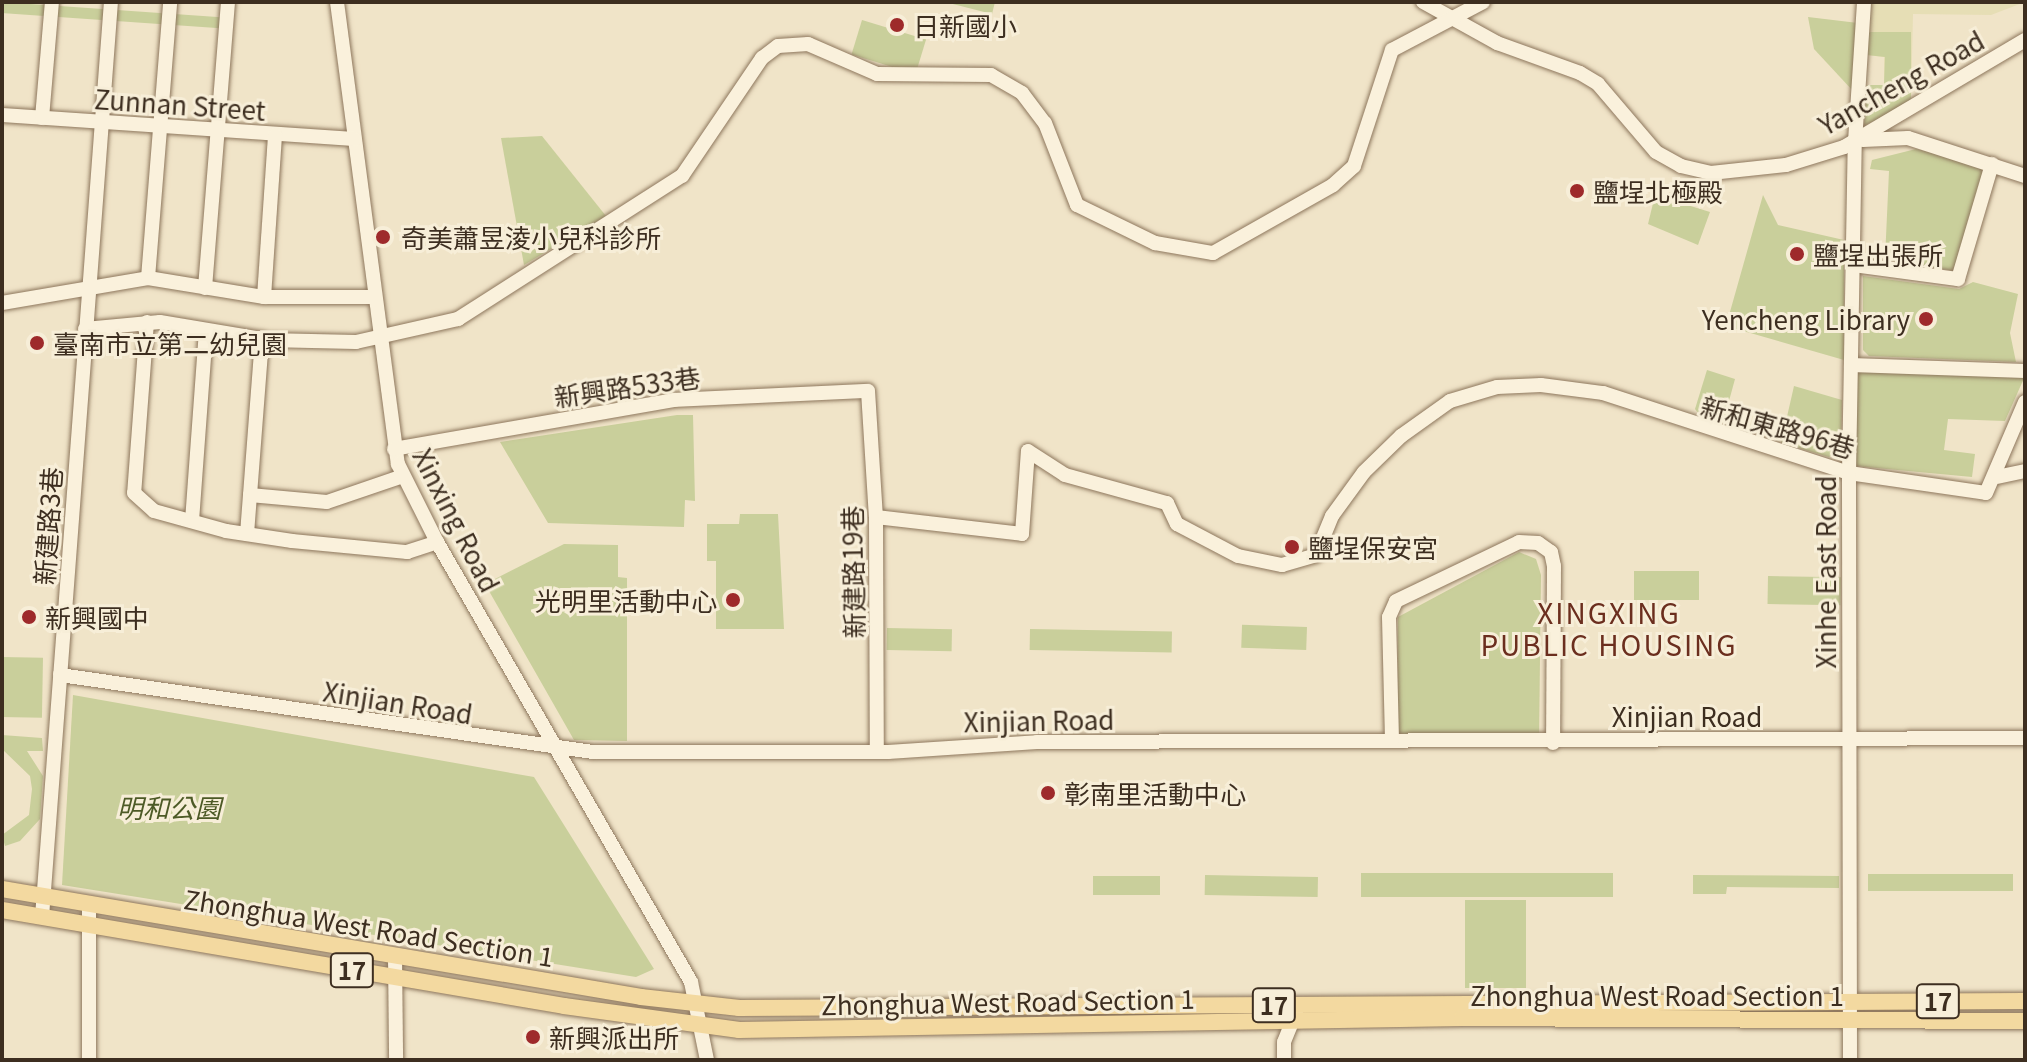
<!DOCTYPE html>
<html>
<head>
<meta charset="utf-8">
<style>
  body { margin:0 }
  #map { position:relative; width:2027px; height:1062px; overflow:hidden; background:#f0e4c8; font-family:Georgia,"Noto Sans TC",serif }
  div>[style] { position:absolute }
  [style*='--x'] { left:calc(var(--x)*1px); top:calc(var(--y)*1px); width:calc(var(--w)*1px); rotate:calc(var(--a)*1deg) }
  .farmland>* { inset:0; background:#e6deb5 }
  .green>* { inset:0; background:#c9cf9b; transform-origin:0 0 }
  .roads { filter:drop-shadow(0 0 2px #8d765c) drop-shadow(0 0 2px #8d765c) }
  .minor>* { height:14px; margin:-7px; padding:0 7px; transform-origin:7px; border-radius:7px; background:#faf1dc }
  .major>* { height:16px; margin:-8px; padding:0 8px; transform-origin:8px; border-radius:8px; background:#f3d9a0 }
  .dots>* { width:22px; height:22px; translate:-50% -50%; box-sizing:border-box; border:4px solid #f7eed8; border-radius:50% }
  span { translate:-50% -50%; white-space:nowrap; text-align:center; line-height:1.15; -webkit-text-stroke:6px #f7eed8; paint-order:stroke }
  .shield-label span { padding:2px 6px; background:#f7eed8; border:2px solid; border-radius:6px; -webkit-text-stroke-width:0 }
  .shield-label { font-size:24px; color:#3d2e20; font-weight:700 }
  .poi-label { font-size:26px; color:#3d2e20 }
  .left { translate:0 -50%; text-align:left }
  .right { translate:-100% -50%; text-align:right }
  .street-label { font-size:26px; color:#3d2e20 }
  .park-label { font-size:26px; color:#4d5a26; font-style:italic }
  .neighbourhood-label { font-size:28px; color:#6b2e1e; letter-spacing:2px }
  .frame { position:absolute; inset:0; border:4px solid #3d2e20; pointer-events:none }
</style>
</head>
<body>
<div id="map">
  <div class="farmland">
    <div style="clip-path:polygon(1870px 2px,2025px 2px,1991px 15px,1913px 14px,1911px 102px,1867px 85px,1884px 85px,1884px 57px,1867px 55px)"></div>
  </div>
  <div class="green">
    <div style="left:2px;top:2px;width:223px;height:11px;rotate:4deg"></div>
    <div style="clip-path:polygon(945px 2px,995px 2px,992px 14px)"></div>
    <div style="clip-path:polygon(1808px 17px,1858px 23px,1853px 91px,1814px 49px)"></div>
    <div style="left:862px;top:20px;width:67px;height:36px;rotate:17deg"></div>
    <div style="clip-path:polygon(1868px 32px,1911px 32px,1911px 102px,1864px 126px,1867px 85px,1884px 85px,1885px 57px,1867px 55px)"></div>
    <div style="clip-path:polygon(542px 136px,606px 216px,524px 265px,501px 138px)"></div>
    <div style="clip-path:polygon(1916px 149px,1988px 166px,1954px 271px,1885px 259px,1889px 171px,1870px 169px,1872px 160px)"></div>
    <div style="clip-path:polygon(1655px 195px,1710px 212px,1698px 245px,1648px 224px)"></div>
    <div style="clip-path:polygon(1763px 195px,1778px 225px,1844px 240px,1844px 360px,1726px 326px)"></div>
    <div style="clip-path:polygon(1863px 276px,1959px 289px,1973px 282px,2018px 294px,2010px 333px,2016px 362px,1869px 356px,1863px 350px)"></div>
    <div style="clip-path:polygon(1855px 367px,2025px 376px,2005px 421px,1948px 419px,1944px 450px,1975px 454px,1972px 477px,1855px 466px)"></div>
    <div style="clip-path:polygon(1707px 370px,1735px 379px,1723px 423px,1701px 417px,1695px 409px)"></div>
    <div style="clip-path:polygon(1794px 386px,1842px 400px,1841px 449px,1829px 457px,1781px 443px)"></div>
    <div style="clip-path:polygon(677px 415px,693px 415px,695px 501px,685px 500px,684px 527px,548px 523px,500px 442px)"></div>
    <div style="clip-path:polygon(740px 514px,778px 514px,784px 629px,716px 629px,716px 561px,707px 561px,707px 524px,739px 524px)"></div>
    <div style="clip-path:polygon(564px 544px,618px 545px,618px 577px,627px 578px,627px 741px,574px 740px,485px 584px)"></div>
    <div style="clip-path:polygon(1519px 552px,1536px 559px,1541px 575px,1539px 740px,1397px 738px,1398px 617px)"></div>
    <div style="left:1634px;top:571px;width:65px;height:29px"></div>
    <div style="left:1768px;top:576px;width:73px;height:28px;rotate:1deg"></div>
    <div style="left:1307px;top:627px;width:23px;height:65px;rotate:92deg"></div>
    <div style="left:887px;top:628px;width:65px;height:22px;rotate:1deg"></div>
    <div style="left:1030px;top:629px;width:142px;height:21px;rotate:1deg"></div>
    <div style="left:2px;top:657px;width:41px;height:60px;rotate:1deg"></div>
    <div style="clip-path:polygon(73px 695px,534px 777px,654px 969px,636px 977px,62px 885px)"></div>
    <div style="clip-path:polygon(2px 735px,42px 738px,43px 751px,27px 751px,43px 776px,40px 819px,20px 841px,5px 846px,2px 835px,29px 815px,32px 789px,30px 776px,2px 749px)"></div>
    <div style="left:1361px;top:873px;width:252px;height:24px"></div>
    <div style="left:1868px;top:874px;width:145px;height:17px"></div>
    <div style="left:1205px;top:875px;width:113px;height:20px;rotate:1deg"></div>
    <div style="clip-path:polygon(1693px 875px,1839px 876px,1839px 888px,1727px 887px,1726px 894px,1693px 894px)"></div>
    <div style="left:1093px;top:876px;width:67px;height:19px"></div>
    <div style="left:1465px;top:900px;width:61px;height:88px"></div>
  </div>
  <div class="roads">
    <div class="minor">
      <div style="--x:337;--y:2;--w:466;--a:82.5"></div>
      <div style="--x:398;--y:464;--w:87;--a:63.4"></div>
      <div style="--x:437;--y:542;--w:508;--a:60"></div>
      <div style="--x:691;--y:982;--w:80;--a:78.4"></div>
      <div style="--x:1423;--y:2;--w:85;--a:29"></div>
      <div style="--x:1497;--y:43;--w:88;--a:19.9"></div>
      <div style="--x:1580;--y:73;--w:21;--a:31"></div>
      <div style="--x:1598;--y:84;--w:89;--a:49.5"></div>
      <div style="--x:1656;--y:152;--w:29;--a:29"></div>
      <div style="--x:1681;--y:166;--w:31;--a:13"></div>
      <div style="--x:1711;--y:173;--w:75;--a:-6.1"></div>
      <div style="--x:1786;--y:165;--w:61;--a:-17.2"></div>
      <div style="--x:1844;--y:147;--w:210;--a:-30.6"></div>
      <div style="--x:2;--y:115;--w:353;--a:3.9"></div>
      <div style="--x:42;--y:118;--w:116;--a:-85.1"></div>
      <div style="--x:1863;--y:140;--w:45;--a:-2.5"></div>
      <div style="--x:1908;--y:138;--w:123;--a:18"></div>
      <div style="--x:1853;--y:265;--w:106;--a:7.6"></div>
      <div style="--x:1958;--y:279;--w:120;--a:-73.5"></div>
      <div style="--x:148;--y:278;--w:277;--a:-85.4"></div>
      <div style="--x:205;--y:288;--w:287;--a:-85.4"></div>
      <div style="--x:264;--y:297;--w:162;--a:-86.1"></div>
      <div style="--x:2;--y:303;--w:148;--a:-9.7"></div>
      <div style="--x:148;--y:278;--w:118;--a:9.3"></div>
      <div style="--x:264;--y:297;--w:110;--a:0"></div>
      <div style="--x:147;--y:322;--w:171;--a:94.3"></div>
      <div style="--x:134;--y:493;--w:27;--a:42"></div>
      <div style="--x:154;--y:511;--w:75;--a:15.5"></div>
      <div style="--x:226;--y:531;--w:67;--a:8.6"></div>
      <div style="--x:292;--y:541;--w:116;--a:5.5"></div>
      <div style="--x:407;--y:552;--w:32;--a:-18"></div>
      <div style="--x:85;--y:329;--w:75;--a:-5.3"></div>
      <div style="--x:160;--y:322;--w:109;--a:9.5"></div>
      <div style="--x:267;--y:340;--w:89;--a:1.3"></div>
      <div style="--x:356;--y:342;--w:105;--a:-12.7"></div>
      <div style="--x:458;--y:319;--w:266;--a:-32.6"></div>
      <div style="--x:682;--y:176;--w:143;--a:-55.9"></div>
      <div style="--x:762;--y:58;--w:20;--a:-37"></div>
      <div style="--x:778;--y:46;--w:30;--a:-4"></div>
      <div style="--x:808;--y:44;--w:75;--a:23.5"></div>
      <div style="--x:877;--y:74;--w:114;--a:0.5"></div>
      <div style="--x:991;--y:75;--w:36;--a:30"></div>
      <div style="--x:1022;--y:93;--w:38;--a:53"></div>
      <div style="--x:1045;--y:123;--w:88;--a:68.7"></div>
      <div style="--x:1077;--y:205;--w:87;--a:26"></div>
      <div style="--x:1155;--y:243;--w:59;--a:9.8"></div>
      <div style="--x:1213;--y:253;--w:138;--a:-29.5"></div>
      <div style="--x:1333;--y:185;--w:28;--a:-42"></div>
      <div style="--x:1354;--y:166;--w:122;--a:-71.9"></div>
      <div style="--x:1392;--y:50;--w:103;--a:-27.8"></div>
      <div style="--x:1851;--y:365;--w:174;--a:2"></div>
      <div style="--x:394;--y:449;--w:284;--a:-9.9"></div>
      <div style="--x:674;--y:400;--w:194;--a:-2.7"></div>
      <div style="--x:868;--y:391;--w:126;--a:86.4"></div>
      <div style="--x:876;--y:517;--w:235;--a:89.8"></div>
      <div style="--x:1997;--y:477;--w:29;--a:-12"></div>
      <div style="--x:250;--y:495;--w:77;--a:5.2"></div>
      <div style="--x:327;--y:502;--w:80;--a:-18.9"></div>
      <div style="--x:876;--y:517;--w:147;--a:6.6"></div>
      <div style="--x:1022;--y:534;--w:83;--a:-85.9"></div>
      <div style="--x:1028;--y:451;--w:44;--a:33"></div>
      <div style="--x:1065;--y:475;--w:106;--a:15.4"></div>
      <div style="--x:1167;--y:503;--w:23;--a:65"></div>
      <div style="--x:1177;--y:524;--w:69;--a:27.7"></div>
      <div style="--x:1238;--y:556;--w:45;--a:11.6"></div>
      <div style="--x:1282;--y:565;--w:35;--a:-16"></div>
      <div style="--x:1316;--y:555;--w:42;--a:-67.7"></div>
      <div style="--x:1332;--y:516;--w:54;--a:-54"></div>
      <div style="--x:1364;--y:472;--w:52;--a:-44.2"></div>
      <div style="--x:1401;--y:436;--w:60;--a:-35.5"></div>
      <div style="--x:1450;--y:401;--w:49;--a:-16.6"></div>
      <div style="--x:1497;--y:387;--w:44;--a:-2.6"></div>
      <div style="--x:1541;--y:385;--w:63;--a:7.4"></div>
      <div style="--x:1603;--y:393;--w:259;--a:18"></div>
      <div style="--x:1849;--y:473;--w:138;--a:8.3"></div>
      <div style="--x:1986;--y:493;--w:99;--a:-66.8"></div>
      <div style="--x:192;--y:521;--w:190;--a:-85.8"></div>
      <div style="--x:247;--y:534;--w:196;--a:-85.6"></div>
      <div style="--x:60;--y:675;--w:539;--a:8.22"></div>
      <div style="--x:593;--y:752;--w:295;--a:0"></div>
      <div style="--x:888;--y:752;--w:149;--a:-3.8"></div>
      <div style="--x:1037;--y:742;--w:988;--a:-0.23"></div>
      <div style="--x:1392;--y:740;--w:123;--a:-91.4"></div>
      <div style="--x:1389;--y:617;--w:17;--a:-66"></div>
      <div style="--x:1396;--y:601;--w:136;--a:-25.6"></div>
      <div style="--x:1519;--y:542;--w:19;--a:3"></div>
      <div style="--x:1538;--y:543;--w:16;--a:35"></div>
      <div style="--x:1551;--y:552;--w:14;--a:78"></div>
      <div style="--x:1554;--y:566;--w:177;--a:90.3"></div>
      <div style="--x:89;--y:903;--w:157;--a:90"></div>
      <div style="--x:42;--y:917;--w:918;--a:-85.69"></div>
      <div style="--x:395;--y:956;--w:104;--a:89.4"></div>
      <div style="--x:1284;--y:1060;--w:18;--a:-90"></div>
      <div style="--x:1284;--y:1042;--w:32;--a:-68"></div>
      <div style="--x:1850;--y:1060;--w:587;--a:-90.1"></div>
      <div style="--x:1849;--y:473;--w:331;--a:-89"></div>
      <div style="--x:1855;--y:142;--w:140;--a:-86.3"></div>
    </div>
    <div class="major">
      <div style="--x:2;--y:889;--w:648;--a:9.59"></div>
      <div style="--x:641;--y:997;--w:99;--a:6.4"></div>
      <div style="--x:739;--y:1008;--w:1286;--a:-0.31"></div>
      <div style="--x:2;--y:910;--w:570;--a:9.69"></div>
      <div style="--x:564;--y:1006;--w:177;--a:7.8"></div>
      <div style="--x:739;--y:1030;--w:723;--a:-0.95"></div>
      <div style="--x:1462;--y:1018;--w:563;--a:0.31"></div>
    </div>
  </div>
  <div class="dots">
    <div style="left:897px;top:25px;background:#9e2a2b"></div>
    <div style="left:1577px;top:191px;background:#9e2a2b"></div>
    <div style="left:383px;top:237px;background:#9e2a2b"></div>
    <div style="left:1797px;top:254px;background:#9e2a2b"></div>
    <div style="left:1926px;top:319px;background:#9e2a2b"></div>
    <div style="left:37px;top:343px;background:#9e2a2b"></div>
    <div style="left:1292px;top:547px;background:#9e2a2b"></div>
    <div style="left:733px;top:600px;background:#9e2a2b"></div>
    <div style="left:29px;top:617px;background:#9e2a2b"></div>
    <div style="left:1048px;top:793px;background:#9e2a2b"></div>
    <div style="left:533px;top:1037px;background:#9e2a2b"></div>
  </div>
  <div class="shield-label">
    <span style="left:352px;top:970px">17</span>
    <span style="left:1938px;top:1001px">17</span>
    <span style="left:1274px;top:1005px">17</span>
  </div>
  <div class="poi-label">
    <span class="left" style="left:913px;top:25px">日新國小</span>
    <span class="left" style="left:1593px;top:191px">鹽埕北極殿</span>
    <span class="left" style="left:401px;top:237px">奇美蕭昱淩小兒科診所</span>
    <span class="left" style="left:1813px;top:254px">鹽埕出張所</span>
    <span class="right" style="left:1910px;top:319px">Yencheng Library</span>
    <span class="left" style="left:53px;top:343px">臺南市立第二幼兒園</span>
    <span class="left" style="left:1308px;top:547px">鹽埕保安宮</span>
    <span class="right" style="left:717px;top:600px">光明里活動中心</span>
    <span class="left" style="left:45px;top:617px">新興國中</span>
    <span class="left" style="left:1064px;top:793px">彰南里活動中心</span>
    <span class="left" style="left:549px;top:1037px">新興派出所</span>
  </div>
  <div class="street-label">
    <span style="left:1901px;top:82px;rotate:-29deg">Yancheng Road</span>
    <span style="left:180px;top:104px;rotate:4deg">Zunnan Street</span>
    <span style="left:627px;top:386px;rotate:-8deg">新興路533巷</span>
    <span style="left:1778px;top:426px;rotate:16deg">新和東路96巷</span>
    <span style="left:457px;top:520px;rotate:63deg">Xinxing Road</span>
    <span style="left:47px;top:526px;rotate:-86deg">新建路3巷</span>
    <span style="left:852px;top:572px;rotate:-91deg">新建路19巷</span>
    <span style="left:1825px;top:572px;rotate:-90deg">Xinhe East Road</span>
    <span style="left:398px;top:702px;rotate:9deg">Xinjian Road</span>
    <span style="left:1687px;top:716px">Xinjian Road</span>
    <span style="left:1039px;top:720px;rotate:-1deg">Xinjian Road</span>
    <span style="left:369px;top:927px;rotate:9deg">Zhonghua West Road Section 1</span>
    <span style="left:1657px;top:995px">Zhonghua West Road Section 1</span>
    <span style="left:1008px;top:1001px;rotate:-1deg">Zhonghua West Road Section 1</span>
  </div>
  <div class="park-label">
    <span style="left:169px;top:807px">明和公園</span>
  </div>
  <div class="neighbourhood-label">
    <span style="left:1609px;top:628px">XINGXING<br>PUBLIC HOUSING</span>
  </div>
  <div class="frame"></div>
</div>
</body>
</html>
